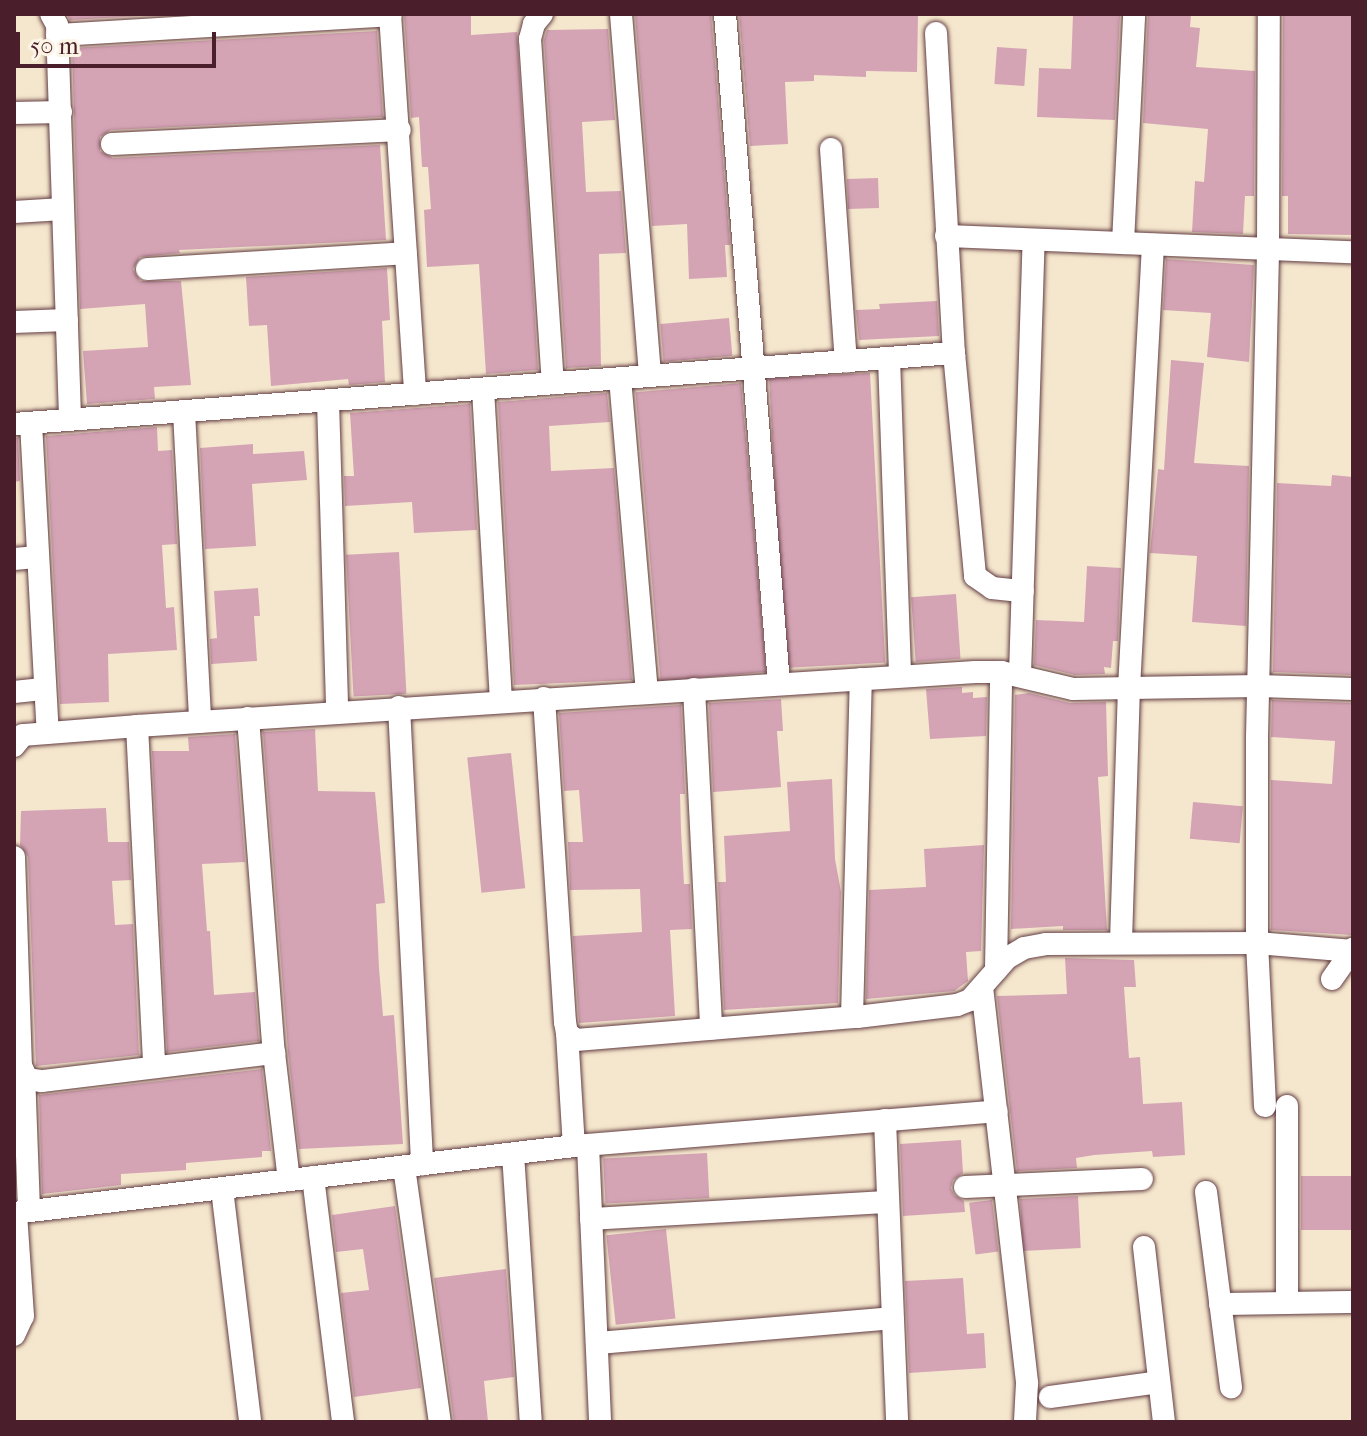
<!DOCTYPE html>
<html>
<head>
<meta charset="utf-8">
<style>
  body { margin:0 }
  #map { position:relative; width:1367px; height:1436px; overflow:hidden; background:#f5e7cd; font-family:"IM FELL French Canon",serif }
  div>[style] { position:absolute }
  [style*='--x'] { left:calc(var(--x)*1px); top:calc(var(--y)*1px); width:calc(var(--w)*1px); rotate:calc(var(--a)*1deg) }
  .building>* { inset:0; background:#d4a4b5; transform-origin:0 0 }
  .roads { filter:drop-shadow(0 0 2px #643d43) drop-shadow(0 0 2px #643d43) }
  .minor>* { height:22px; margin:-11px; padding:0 11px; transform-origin:11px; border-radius:11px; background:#fff }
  span { translate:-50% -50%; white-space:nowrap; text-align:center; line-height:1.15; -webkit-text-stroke:7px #fcf5e5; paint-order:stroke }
  .frame { position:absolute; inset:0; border:16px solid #4a1f2b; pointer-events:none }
  .scale { position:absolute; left:16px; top:32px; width:200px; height:36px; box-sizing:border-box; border:4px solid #4a1f2b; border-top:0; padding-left:10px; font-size:24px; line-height:28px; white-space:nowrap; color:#4a1f2b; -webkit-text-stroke:6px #fcf5e5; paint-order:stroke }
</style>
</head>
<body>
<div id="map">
  <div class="building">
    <div style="clip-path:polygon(67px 14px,157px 14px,157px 15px,70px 20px)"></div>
    <div style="clip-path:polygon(404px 14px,471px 14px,471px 35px,517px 32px,538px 370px,486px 374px,479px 264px,427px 267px,424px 210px,431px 209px,428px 167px,422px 167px,419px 117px,411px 118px)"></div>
    <div style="clip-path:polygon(635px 14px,711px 14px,730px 245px,725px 245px,727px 277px,689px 279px,687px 224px,652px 226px)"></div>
    <div style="clip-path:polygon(739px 14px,918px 14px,917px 72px,866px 71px,866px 77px,814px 75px,814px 81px,785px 82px,788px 144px,750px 146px)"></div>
    <div style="clip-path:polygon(1073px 14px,1120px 14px,1115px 120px,1037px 117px,1039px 68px,1071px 69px)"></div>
    <div style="clip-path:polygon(1148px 14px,1191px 14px,1190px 27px,1200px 28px,1196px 67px,1255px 71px,1254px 196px,1245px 196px,1243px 234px,1192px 232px,1195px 181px,1204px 182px,1208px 129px,1143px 123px)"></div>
    <div style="clip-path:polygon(1283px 14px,1353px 14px,1353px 235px,1288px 234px,1288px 196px,1282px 196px)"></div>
    <div style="clip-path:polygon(608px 29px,615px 120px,582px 122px,586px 192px,621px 191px,626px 253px,599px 254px,601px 366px,566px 368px,544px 40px,547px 30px)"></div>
    <div style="clip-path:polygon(377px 31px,383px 117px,111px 130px,100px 137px,100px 151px,113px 158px,380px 145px,386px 240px,179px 250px,180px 253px,140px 257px,133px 269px,140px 281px,181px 281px,191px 385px,154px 387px,155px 399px,87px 404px,83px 351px,148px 347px,145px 304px,80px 309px,72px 48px)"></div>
    <div style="left:997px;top:47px;width:30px;height:37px;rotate:4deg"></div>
    <div style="left:878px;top:178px;width:30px;height:31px;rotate:88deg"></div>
    <div style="clip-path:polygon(1166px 259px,1254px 265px,1249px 362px,1207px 357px,1211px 313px,1163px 310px)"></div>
    <div style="clip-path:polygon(387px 268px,390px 320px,382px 321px,385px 382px,349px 385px,348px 379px,271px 386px,267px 325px,249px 326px,246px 277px)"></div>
    <div style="clip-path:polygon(937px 301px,939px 336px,859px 340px,856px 310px,880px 309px,879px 304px)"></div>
    <div style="left:729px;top:318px;width:38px;height:69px;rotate:85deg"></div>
    <div style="clip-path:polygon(1171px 360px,1204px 363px,1194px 463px,1249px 466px,1246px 626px,1192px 622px,1197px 556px,1150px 553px,1158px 469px,1164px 470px)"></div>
    <div style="left:870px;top:373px;width:290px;height:101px;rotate:87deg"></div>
    <div style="left:741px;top:383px;width:290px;height:106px;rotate:85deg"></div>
    <div style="clip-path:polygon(607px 393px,610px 422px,549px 426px,551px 471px,614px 468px,632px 680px,514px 685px,498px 402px)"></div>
    <div style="clip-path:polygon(470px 404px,477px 530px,414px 533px,412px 502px,345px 506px,344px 476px,354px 476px,350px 413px)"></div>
    <div style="clip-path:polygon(157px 427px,158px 451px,172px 450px,177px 544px,162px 545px,166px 608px,174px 607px,177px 650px,108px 654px,109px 702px,60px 704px,46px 436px)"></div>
    <div style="clip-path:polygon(14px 438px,18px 438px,20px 481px,14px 482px)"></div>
    <div style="clip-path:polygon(253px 444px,253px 454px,304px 451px,307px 480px,252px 484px,256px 546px,205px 549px,200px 448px)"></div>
    <div style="clip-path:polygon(1332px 475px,1353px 477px,1353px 675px,1273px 672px,1277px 483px,1331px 486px)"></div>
    <div style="left:399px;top:552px;width:142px;height:53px;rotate:87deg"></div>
    <div style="clip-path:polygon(1087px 566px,1121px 568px,1118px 641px,1113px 641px,1111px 668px,1104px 667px,1105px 674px,1075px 675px,1034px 665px,1036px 620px,1084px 622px)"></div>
    <div style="clip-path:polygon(258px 588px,260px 616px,254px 616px,257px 661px,211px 664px,210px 639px,217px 638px,214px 591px)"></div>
    <div style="left:956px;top:594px;width:65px;height:45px;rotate:86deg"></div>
    <div style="clip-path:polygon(962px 687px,962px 693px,973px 692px,973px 698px,987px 697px,986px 736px,930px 739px,926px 689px)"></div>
    <div style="clip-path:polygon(1029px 693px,1070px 703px,1106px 702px,1108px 776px,1098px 777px,1107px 930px,1063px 930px,1063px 926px,1011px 929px,1015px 695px)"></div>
    <div style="clip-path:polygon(781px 699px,783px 731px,777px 731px,781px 787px,713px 792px,709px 703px)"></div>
    <div style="clip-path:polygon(1272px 700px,1353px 703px,1353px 935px,1271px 930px,1271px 780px,1332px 784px,1335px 741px,1271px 737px)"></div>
    <div style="clip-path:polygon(681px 705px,685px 794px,680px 794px,681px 830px,684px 884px,690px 884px,692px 929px,670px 930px,675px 1016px,579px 1023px,573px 936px,642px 932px,640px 889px,570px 890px,568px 842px,583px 842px,579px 790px,564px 791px,559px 713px)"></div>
    <div style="clip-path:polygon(315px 729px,318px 791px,375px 792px,385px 903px,376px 904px,379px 968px,383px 1016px,394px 1015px,403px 1144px,299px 1149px,288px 1052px,263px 732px)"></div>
    <div style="clip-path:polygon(235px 734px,245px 862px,202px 864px,207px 931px,210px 931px,214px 995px,255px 992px,259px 1041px,167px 1052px,152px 751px,189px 751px,188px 737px)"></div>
    <div style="left:511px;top:753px;width:136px;height:44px;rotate:84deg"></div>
    <div style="clip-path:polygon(832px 779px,835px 859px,841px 892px,838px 1003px,724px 1010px,718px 882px,726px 882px,724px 836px,790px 831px,787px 782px)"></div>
    <div style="left:1193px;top:802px;width:50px;height:37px;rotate:5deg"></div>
    <div style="clip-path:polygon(106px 808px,108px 842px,129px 842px,131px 880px,112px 881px,115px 925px,133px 924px,139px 1055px,36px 1066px,28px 857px,20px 845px,21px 811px)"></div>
    <div style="clip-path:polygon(984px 845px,981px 951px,966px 952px,968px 981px,954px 991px,866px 999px,869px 890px,926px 887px,924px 849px)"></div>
    <div style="clip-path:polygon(1065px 958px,1134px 960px,1136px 987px,1124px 987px,1129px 1058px,1140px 1057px,1143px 1104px,1182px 1102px,1185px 1155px,1153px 1157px,1152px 1151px,1094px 1155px,1076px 1158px,1077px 1168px,1017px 1171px,997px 996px,1067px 994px)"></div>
    <div style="clip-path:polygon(262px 1069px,271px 1151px,262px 1151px,262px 1157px,186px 1163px,186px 1170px,121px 1174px,121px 1185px,42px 1194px,39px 1095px)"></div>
    <div style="clip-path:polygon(961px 1140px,963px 1173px,953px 1180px,951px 1188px,954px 1195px,964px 1201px,965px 1212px,903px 1216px,900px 1144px)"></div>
    <div style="left:707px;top:1153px;width:45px;height:104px;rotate:87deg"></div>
    <div style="left:1353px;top:1176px;width:54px;height:52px;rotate:90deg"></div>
    <div style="left:1078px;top:1196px;width:52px;height:58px;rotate:87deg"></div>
    <div style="left:992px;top:1200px;width:52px;height:23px;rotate:83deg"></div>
    <div style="clip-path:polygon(395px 1206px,421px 1388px,354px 1397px,341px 1293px,369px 1290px,363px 1249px,336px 1252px,332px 1215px)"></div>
    <div style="left:666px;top:1229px;width:90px;height:60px;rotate:84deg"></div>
    <div style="clip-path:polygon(506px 1269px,514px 1377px,484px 1381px,488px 1422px,454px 1422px,434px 1278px)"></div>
    <div style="clip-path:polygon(963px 1278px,967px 1334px,984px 1333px,986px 1368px,909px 1373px,905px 1281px)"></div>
  </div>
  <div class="roads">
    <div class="minor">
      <div style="--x:51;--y:14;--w:13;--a:61"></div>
      <div style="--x:57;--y:25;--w:395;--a:88.1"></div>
      <div style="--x:390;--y:14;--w:381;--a:86.2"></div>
      <div style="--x:542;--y:14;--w:13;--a:129"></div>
      <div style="--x:534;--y:24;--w:16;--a:105"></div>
      <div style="--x:530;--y:39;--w:345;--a:86.2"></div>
      <div style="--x:621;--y:14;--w:363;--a:85.4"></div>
      <div style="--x:725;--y:14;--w:671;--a:85.39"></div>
      <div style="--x:936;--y:33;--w:321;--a:86.8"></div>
      <div style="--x:954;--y:353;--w:224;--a:84.6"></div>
      <div style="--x:975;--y:576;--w:21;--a:35"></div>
      <div style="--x:992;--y:588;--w:31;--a:6"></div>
      <div style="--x:57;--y:35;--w:334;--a:-3.4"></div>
      <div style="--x:14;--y:113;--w:47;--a:-1.2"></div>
      <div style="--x:112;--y:144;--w:288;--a:-2.8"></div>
      <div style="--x:831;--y:149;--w:213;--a:86"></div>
      <div style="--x:14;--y:212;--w:49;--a:-3.5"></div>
      <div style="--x:946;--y:236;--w:407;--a:2.3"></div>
      <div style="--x:1123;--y:243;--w:229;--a:-87.2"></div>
      <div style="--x:147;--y:269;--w:259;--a:-3.5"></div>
      <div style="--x:14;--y:322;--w:53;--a:-2.2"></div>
      <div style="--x:889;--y:358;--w:318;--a:88"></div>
      <div style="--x:620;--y:378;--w:314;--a:85.1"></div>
      <div style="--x:483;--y:389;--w:312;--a:86.7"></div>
      <div style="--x:328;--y:401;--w:311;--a:88.3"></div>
      <div style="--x:184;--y:412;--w:310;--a:87"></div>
      <div style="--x:31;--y:423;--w:310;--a:86.9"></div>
      <div style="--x:14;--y:424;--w:943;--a:-4.32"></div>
      <div style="--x:14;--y:559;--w:24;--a:-5"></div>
      <div style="--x:1020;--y:675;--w:435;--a:-88.2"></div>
      <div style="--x:694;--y:689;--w:340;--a:87.1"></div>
      <div style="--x:14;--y:692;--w:31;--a:-6"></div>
      <div style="--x:544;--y:698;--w:325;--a:86.3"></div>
      <div style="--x:565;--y:1022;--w:11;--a:80"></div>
      <div style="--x:567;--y:1033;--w:11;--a:38"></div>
      <div style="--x:576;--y:1040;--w:282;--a:-4.7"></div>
      <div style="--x:857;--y:1017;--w:101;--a:-6.8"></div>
      <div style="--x:957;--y:1005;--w:14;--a:-21"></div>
      <div style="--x:970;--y:1000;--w:56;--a:-48.6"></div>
      <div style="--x:1007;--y:958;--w:20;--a:-30"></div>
      <div style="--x:1024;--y:948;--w:22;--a:-10"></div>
      <div style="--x:1046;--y:944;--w:211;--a:-0.3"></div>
      <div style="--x:1257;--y:943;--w:96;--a:4.8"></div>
      <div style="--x:399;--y:707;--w:458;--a:87.1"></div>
      <div style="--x:248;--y:718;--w:336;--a:85.6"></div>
      <div style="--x:274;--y:1053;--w:128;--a:83.3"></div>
      <div style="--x:137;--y:726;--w:341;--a:87.1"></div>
      <div style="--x:14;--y:746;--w:14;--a:-51"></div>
      <div style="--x:23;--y:735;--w:114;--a:-4.5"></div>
      <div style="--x:137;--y:726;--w:840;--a:-3.69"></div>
      <div style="--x:975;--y:672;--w:26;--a:0"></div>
      <div style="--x:1001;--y:672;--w:74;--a:13.3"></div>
      <div style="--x:1073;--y:689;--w:186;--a:-0.9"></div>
      <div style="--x:1259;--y:686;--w:94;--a:1.8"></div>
      <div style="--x:14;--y:857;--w:209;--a:88.1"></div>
      <div style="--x:21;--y:1066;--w:14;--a:65"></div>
      <div style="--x:27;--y:1079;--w:15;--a:8"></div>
      <div style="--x:42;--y:1081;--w:234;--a:-6.9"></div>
      <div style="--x:1121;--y:941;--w:253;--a:-88.2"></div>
      <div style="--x:1129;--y:688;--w:444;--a:-86.9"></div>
      <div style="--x:996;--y:970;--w:298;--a:-89"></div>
      <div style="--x:1332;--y:979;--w:37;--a:-55"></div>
      <div style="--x:982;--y:987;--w:399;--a:83.5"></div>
      <div style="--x:1027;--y:1383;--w:39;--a:93"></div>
      <div style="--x:852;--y:1017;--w:338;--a:-88.5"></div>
      <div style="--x:567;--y:1033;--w:113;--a:86.5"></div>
      <div style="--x:24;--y:1073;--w:138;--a:87.9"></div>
      <div style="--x:1265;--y:1106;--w:163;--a:-92.8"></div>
      <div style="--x:1257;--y:943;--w:206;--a:-90"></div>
      <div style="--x:1257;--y:737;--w:488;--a:-88.7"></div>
      <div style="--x:1268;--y:249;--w:235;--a:-89.8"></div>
      <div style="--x:1287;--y:1106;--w:197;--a:90"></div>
      <div style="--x:885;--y:1120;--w:302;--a:87.7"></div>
      <div style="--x:588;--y:1145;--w:277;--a:87.5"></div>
      <div style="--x:513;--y:1154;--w:269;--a:86.2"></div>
      <div style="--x:404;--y:1167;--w:258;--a:82"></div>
      <div style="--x:313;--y:1177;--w:247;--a:83"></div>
      <div style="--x:965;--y:1187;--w:177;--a:-2.6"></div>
      <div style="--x:222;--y:1189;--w:235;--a:83.1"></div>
      <div style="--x:1206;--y:1192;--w:197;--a:82.7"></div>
      <div style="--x:14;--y:1213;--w:564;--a:-6.82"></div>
      <div style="--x:574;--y:1146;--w:424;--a:-4.7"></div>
      <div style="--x:591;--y:1219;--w:297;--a:-3.3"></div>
      <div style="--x:1144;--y:1247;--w:176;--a:83.5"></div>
      <div style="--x:1220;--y:1304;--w:133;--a:-0.9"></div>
      <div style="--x:14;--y:1335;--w:21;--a:-65"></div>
      <div style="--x:23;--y:1316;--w:103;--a:-93.9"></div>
      <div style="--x:597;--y:1343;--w:296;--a:-4.8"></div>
      <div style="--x:1050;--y:1397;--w:110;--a:-7.8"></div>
    </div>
  </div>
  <div class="frame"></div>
  <div class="scale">50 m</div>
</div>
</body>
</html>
